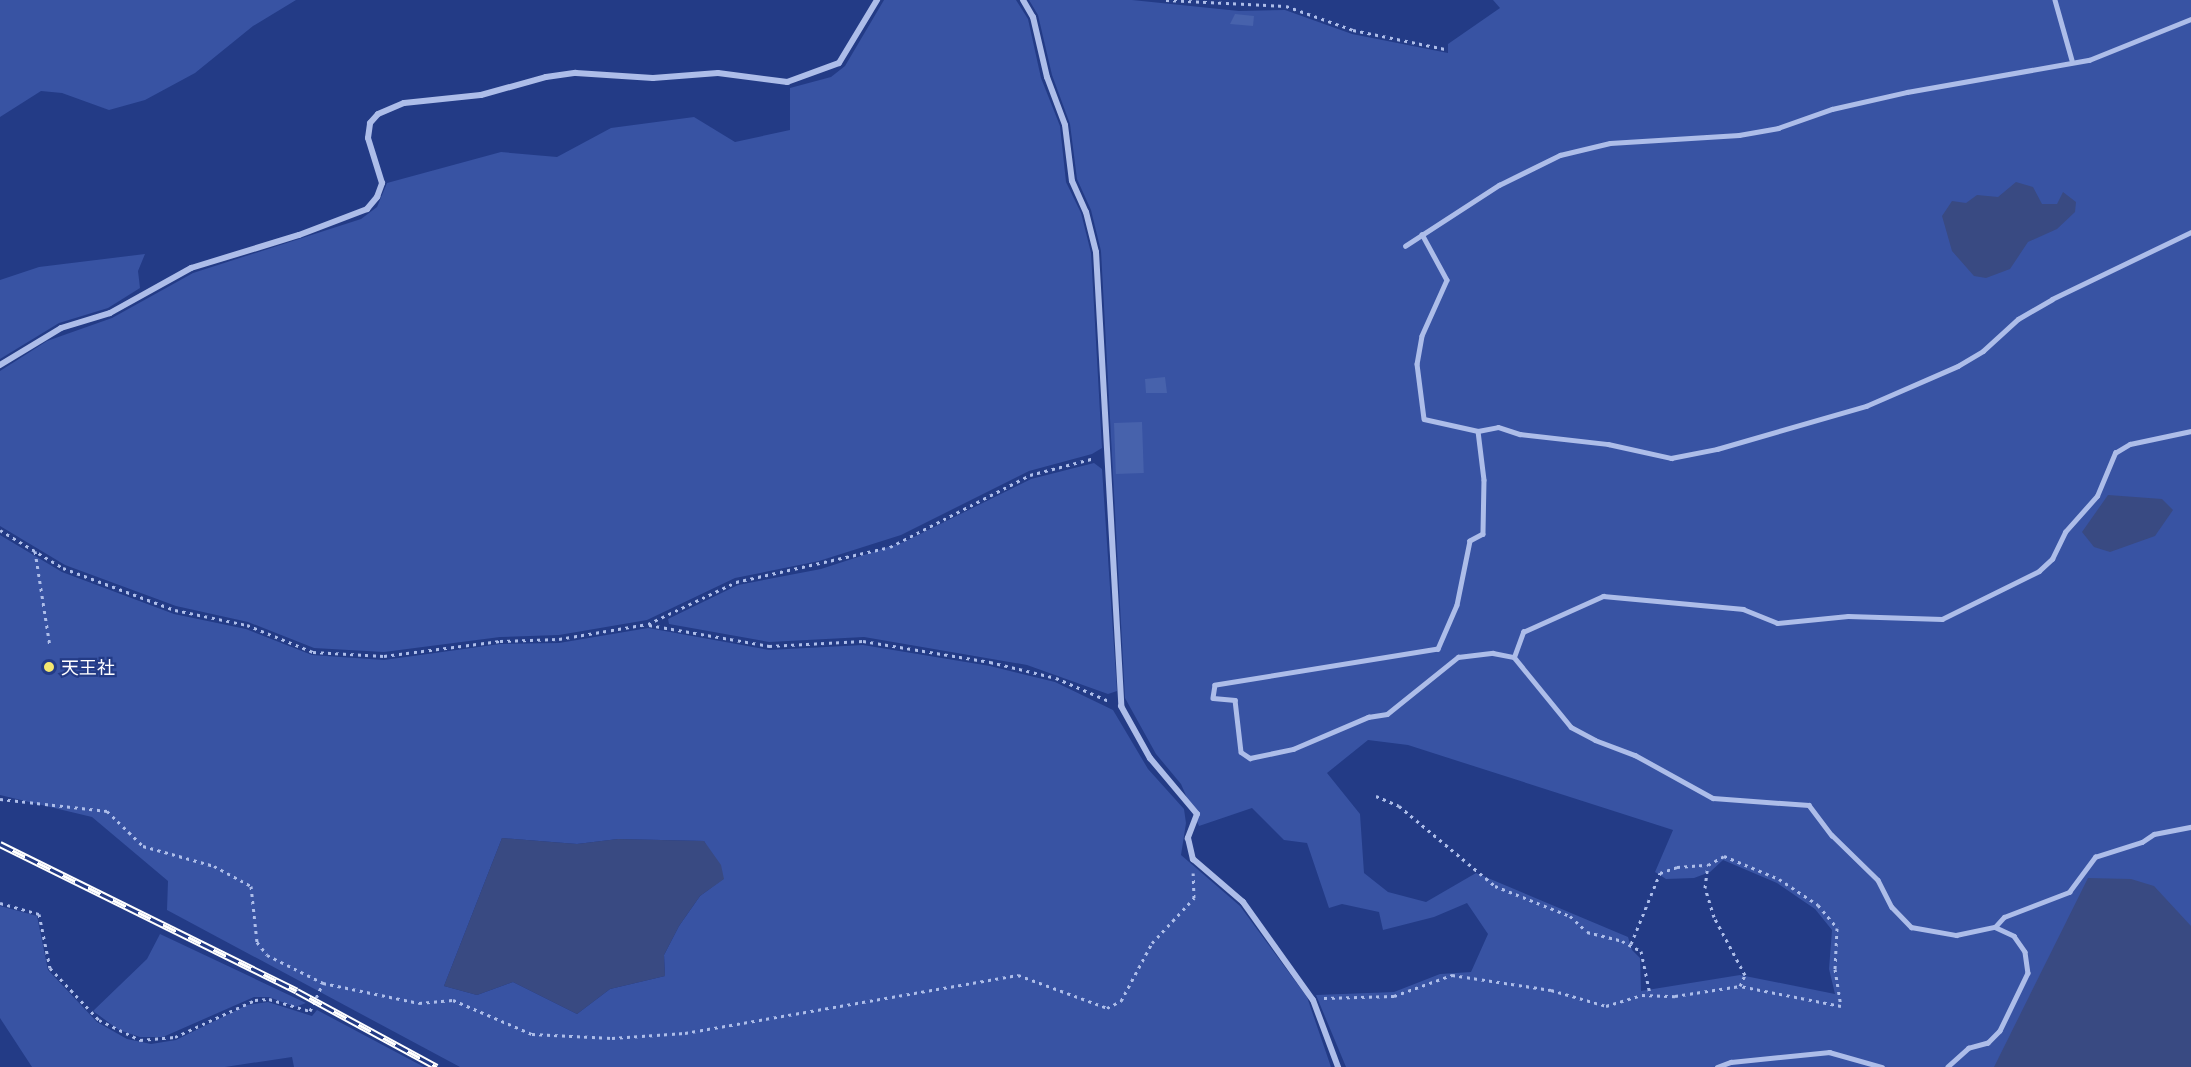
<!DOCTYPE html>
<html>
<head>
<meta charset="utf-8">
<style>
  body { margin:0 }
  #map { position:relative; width:2191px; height:1067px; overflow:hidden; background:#233b86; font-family:Manrope,"Noto Sans JP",sans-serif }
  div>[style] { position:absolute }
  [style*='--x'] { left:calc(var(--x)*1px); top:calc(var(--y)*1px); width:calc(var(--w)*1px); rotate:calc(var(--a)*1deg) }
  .green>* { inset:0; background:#3853a3 }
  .water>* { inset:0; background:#394a82 }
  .building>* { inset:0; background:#4762ac; transform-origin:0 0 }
  .path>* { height:3px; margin-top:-1.5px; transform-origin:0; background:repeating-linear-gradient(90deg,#adbde9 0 3px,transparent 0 7.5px) }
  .lane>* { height:4.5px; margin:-2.25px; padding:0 2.25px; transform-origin:2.25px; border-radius:2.25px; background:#adbde9 }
  .street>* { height:6px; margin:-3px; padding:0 3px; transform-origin:3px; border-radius:3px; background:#adbde9 }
  .rail>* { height:7px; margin-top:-3.5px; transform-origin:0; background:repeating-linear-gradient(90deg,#233b86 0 14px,#fff 0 28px); box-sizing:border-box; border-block:2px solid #fff }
  .dots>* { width:16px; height:16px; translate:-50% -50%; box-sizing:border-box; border:3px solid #233b86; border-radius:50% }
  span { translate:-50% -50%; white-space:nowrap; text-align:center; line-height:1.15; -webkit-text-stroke:4.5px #233b86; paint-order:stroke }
  .poi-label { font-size:18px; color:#fff }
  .left { translate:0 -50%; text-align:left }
</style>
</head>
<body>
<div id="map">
  <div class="green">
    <div style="clip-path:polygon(0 0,296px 0,253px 26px,195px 73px,145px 100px,109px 110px,62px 93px,41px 91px,0 117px)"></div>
    <div style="clip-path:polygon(884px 0,1016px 0,1028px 19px,1041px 78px,1060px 126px,1066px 182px,1081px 213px,1091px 253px,1102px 448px,1092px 454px,1029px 471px,901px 535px,819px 561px,735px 578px,647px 620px,559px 635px,500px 637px,384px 652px,314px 648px,248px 622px,176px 606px,65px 565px,0 526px,0 371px,47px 341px,112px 318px,193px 273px,361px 219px,377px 207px,387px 183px,501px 152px,557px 157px,611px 128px,694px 117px,735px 142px,790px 130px,790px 88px,831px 77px,845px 66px)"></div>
    <div style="clip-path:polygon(evenodd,1029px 0,1132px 0,1239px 11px,1285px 10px,1352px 34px,1448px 53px,1448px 44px,1500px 8px,1493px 0,2191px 0,2191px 1067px,1346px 1067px,1316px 995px,1394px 992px,1440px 974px,1471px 972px,1488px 934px,1467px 903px,1434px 917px,1383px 930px,1379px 912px,1342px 904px,1329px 908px,1307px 843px,1284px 840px,1252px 808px,1199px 826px,1181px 784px,1156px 754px,1125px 698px,1101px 251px,1091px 210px,1077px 179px,1070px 124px,1052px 75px,1038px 15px,1029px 0,1368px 740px,1408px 745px,1673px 830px,1655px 872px,1666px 879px,1694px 878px,1710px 872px,1723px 860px,1777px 883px,1815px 909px,1832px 930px,1829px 969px,1835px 994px,1740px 975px,1641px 991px,1640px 958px,1632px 950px,1628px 937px,1476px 873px,1426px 902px,1388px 892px,1364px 873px,1360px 814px,1327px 773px,1368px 740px)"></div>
    <div style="clip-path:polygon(145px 254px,138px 271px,140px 288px,108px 308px,59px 323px,0 359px,0 280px,39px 267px)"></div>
    <div style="clip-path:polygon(1094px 463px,1102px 469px,1117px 691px,1108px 694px,1027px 665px,864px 637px,769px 642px,669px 624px,668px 619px,738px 585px,821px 569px,904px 542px,1031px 479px)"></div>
    <div style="clip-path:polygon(evenodd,0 535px,62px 572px,174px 614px,246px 629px,312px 655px,384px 660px,500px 644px,559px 643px,648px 628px,769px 650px,863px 645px,990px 666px,1055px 682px,1113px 710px,1148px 769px,1184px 809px,1186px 823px,1181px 855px,1240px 906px,1307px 997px,1331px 1067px,460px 1067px,167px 910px,168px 881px,92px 817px,0 795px,0 535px,502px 838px,577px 844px,618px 839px,704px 841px,723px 879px,700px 896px,679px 926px,664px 955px,665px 976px,610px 989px,577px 1014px,513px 982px,477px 995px,444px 986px,502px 838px)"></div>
    <div style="clip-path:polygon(0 906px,37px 916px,48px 970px,97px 1022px,127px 1039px,151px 1044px,176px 1040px,247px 1005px,268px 1002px,312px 1016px,317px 1010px,424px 1067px,294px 1067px,292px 1057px,225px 1067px,32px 1067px,0 1018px)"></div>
    <div style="clip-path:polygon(160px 934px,306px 1003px,295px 1007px,269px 997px,254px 997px,163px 1037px,140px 1037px,119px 1030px,93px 1011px,147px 959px)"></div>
  </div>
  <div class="water">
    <div style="clip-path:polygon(2016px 182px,2033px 187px,2042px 204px,2057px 204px,2063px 192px,2076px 202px,2075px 212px,2057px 229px,2028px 242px,2010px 269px,1986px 278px,1974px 276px,1952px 251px,1942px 216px,1952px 201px,1966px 203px,1977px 195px,1998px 197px)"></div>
    <div style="clip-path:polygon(2108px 495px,2162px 499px,2173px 510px,2155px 536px,2110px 552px,2094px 547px,2082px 532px)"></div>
    <div style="clip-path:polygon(502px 838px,577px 844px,618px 839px,704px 841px,721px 865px,724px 879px,700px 896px,679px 926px,664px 955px,665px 976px,610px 989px,577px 1014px,513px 982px,477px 995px,444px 986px)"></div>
    <div style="clip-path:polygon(2088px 878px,2131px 879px,2154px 886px,2191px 926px,2191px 1067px,1994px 1067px)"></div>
  </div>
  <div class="building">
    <div style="clip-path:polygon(1235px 14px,1254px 16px,1253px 26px,1230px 24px)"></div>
    <div style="clip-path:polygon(1165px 377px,1167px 393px,1146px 393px,1145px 379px)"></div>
    <div style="left:1142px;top:422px;width:51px;height:28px;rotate:88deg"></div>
  </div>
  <div class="path">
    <div style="--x:1166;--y:0;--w:120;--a:2.9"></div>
    <div style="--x:1286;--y:6;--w:71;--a:19.7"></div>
    <div style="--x:1353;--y:30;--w:94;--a:11.7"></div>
    <div style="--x:0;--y:530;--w:74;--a:31.1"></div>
    <div style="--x:63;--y:568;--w:120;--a:20.6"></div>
    <div style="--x:175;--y:610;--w:74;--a:11.8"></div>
    <div style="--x:247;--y:625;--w:71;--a:22.2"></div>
    <div style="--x:313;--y:652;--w:71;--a:3.2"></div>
    <div style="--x:384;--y:656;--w:117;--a:-7.4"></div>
    <div style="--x:500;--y:641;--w:59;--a:-1.9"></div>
    <div style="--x:559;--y:639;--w:90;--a:-9.6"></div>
    <div style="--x:648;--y:624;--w:98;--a:-25.5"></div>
    <div style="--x:736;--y:582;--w:158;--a:-12.8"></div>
    <div style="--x:890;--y:547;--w:157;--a:-27.2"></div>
    <div style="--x:1030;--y:475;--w:67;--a:-14.7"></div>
    <div style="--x:35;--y:551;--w:97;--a:81.1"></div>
    <div style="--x:649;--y:625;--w:122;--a:9.9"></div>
    <div style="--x:769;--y:646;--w:94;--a:-3"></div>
    <div style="--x:863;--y:641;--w:129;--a:9.4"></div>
    <div style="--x:990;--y:662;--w:68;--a:13.6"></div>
    <div style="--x:1056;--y:678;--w:58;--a:23.5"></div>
    <div style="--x:1376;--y:796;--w:25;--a:23"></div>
    <div style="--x:1399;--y:806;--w:125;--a:39.8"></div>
    <div style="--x:1495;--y:886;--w:81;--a:21.8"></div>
    <div style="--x:1570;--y:916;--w:23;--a:43"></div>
    <div style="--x:1587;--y:932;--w:36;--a:14"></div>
    <div style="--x:1622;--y:941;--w:21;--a:28"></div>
    <div style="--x:1641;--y:951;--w:44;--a:78.2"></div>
    <div style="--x:0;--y:799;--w:108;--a:6.4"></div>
    <div style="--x:107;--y:811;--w:50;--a:44.2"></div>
    <div style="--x:143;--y:846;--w:74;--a:15.7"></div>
    <div style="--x:214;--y:866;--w:42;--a:28.4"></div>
    <div style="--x:251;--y:886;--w:56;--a:83.9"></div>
    <div style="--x:257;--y:942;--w:16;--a:52"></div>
    <div style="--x:267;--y:955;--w:63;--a:26.6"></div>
    <div style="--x:0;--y:903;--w:41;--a:15.8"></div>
    <div style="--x:39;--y:914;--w:55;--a:78.5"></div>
    <div style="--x:50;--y:968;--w:71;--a:46.7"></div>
    <div style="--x:99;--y:1020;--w:46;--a:26"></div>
    <div style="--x:140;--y:1040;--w:35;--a:-5"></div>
    <div style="--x:175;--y:1037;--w:88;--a:-24.8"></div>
    <div style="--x:255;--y:1000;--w:14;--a:-4"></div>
    <div style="--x:269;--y:999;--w:43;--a:16.3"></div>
    <div style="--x:310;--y:1011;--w:31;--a:-65"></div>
    <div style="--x:323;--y:983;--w:98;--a:11.8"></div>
    <div style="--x:419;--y:1003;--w:34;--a:-5"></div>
    <div style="--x:453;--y:1000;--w:86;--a:23.3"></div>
    <div style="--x:532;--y:1034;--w:80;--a:2.9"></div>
    <div style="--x:612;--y:1038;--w:73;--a:-3.9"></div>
    <div style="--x:685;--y:1033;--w:338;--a:-9.9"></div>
    <div style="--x:1018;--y:975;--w:95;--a:20.3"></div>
    <div style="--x:1107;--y:1008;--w:16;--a:-27"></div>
    <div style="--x:1121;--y:1001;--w:66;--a:-61.9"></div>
    <div style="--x:1152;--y:943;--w:62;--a:-47"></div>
    <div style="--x:1194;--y:898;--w:25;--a:-92"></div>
    <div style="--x:1631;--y:944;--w:77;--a:-67.8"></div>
    <div style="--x:1660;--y:873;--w:18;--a:-19"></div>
    <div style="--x:1677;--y:867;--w:31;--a:-4"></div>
    <div style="--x:1708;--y:865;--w:18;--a:-29"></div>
    <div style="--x:1724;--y:856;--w:60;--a:22.7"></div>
    <div style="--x:1779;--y:879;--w:47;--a:33.7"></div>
    <div style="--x:1818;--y:905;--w:30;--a:50"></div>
    <div style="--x:1837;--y:928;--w:41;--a:92.8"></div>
    <div style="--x:1835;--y:969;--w:37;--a:81"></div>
    <div style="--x:1841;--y:1006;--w:103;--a:-168.8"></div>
    <div style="--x:1324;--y:998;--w:70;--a:-1.6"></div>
    <div style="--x:1394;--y:996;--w:62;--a:-19.9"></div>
    <div style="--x:1452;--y:975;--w:100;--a:8.6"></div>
    <div style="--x:1551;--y:990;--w:57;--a:16.2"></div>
    <div style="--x:1606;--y:1006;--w:38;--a:-17"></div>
    <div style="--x:1642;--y:995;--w:33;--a:2"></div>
    <div style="--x:1675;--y:996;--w:66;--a:-8.7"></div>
    <div style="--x:1740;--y:986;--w:12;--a:-66"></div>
    <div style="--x:1745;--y:975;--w:66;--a:-118.1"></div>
    <div style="--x:1714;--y:917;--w:30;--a:-107"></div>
    <div style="--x:1705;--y:888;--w:23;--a:-83"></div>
  </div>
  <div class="lane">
    <div style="--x:2055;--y:0;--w:62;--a:74.2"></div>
    <div style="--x:1422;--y:234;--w:52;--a:61.5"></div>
    <div style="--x:1447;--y:280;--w:61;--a:114.1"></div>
    <div style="--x:1422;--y:336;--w:28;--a:100"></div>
    <div style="--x:1417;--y:364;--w:55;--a:82.7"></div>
    <div style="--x:1424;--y:419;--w:55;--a:12.5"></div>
    <div style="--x:1478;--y:431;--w:49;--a:83"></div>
    <div style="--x:1484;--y:480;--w:54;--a:91.1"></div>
    <div style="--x:1483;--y:534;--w:15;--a:152"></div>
    <div style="--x:1470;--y:541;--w:65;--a:101.5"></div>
    <div style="--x:1457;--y:605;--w:48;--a:113.4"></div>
    <div style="--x:1438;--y:649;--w:226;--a:170.8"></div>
    <div style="--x:1215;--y:685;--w:13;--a:99"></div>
    <div style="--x:1213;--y:698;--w:22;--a:5"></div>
    <div style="--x:1235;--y:700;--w:52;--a:83.4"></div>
    <div style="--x:1241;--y:752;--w:11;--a:34"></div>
    <div style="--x:1250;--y:758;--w:44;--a:-11.8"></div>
    <div style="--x:1293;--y:749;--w:82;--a:-23.1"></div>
    <div style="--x:1368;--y:717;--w:19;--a:-9"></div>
    <div style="--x:1387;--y:714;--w:91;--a:-38.8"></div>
    <div style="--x:1458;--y:657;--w:35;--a:-7"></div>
    <div style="--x:1493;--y:653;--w:21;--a:11"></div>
    <div style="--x:1514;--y:657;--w:90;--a:50.8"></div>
    <div style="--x:1571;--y:727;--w:27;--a:28"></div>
    <div style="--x:1595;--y:740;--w:43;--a:20.6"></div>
    <div style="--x:1635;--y:755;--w:89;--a:28.9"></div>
    <div style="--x:1713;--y:798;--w:96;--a:4.2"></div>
    <div style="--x:1809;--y:805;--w:38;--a:53"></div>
    <div style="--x:1832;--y:835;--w:64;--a:44.4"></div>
    <div style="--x:1878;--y:880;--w:30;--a:63"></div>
    <div style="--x:1892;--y:907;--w:28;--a:46"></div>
    <div style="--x:1911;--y:927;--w:46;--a:10.1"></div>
    <div style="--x:1956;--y:935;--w:40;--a:-12"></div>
    <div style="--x:1995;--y:927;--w:21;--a:25"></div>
    <div style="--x:2014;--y:936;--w:19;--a:55"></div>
    <div style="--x:2025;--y:952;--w:21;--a:82"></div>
    <div style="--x:2028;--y:973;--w:64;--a:115.8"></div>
    <div style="--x:2000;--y:1031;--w:17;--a:135"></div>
    <div style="--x:1988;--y:1043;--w:20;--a:165"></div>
    <div style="--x:1969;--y:1048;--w:28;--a:138"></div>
    <div style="--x:1405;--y:246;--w:112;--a:-33"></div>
    <div style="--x:1499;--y:185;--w:68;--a:-26.2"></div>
    <div style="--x:1560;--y:155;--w:51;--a:-13.5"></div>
    <div style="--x:1610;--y:143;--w:129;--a:-3.5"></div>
    <div style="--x:1739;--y:135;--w:40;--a:-10"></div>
    <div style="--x:1778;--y:128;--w:57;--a:-19.4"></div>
    <div style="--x:1832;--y:109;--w:77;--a:-12.8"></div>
    <div style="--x:1907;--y:92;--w:185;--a:-10"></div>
    <div style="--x:2089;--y:60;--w:110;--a:-21.9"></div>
    <div style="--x:1478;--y:431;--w:20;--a:-11"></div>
    <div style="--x:1498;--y:427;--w:23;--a:18"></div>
    <div style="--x:1520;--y:434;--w:89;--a:6.5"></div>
    <div style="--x:1608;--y:444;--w:65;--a:12.5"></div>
    <div style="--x:1671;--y:458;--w:47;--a:-11.1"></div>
    <div style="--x:1717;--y:449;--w:155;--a:-16.1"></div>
    <div style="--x:1866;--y:406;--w:100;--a:-23.5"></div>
    <div style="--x:1958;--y:366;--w:29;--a:-31"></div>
    <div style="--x:1983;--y:351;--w:47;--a:-42.4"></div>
    <div style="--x:2018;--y:319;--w:39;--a:-30"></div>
    <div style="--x:2052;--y:299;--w:154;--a:-25.7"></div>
    <div style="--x:1514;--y:657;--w:27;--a:-70"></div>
    <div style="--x:1523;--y:632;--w:88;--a:-24.2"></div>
    <div style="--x:1603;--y:596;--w:141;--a:5.3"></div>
    <div style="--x:1743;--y:609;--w:37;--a:22"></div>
    <div style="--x:1777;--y:623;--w:71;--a:-5.6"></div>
    <div style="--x:1848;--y:616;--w:94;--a:1.8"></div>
    <div style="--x:1942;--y:619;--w:108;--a:-26.3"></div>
    <div style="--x:2039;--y:571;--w:18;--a:-43"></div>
    <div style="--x:2052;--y:559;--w:30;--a:-64"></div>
    <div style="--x:2065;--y:532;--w:48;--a:-48.4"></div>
    <div style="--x:2097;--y:496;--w:47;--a:-67.3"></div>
    <div style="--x:2115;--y:453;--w:17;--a:-31"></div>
    <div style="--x:2130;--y:444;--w:62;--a:-12"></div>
    <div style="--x:1995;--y:927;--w:13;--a:-48"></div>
    <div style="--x:2004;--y:917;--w:70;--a:-21"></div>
    <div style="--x:2069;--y:892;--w:44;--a:-53.4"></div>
    <div style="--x:2095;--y:857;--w:49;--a:-17.7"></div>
    <div style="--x:2142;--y:842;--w:14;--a:-34"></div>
    <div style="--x:2154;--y:834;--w:38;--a:-11"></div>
    <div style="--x:1717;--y:1067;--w:15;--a:-20"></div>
    <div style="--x:1731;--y:1062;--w:99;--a:-5.8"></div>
    <div style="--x:1829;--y:1052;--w:55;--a:15.8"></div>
  </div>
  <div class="street">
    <div style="--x:1023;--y:0;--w:20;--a:60"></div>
    <div style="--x:1033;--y:17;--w:62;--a:76.9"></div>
    <div style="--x:1047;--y:77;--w:51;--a:69.4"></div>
    <div style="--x:1065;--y:125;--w:56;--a:82.9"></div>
    <div style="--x:1072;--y:181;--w:34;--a:66"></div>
    <div style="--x:1086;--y:212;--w:41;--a:76"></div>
    <div style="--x:1096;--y:252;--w:455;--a:86.8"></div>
    <div style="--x:1121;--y:706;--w:60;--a:60.9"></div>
    <div style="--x:1150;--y:758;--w:73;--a:50"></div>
    <div style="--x:1197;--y:814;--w:26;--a:111"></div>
    <div style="--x:1188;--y:838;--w:22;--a:77"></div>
    <div style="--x:1193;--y:859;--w:66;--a:40.7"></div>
    <div style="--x:1243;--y:902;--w:120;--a:54.5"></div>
    <div style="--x:1313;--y:1000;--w:72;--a:69.5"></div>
    <div style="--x:0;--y:365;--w:71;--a:-31.2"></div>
    <div style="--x:61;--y:328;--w:51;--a:-17"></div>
    <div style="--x:110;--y:313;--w:93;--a:-29.1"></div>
    <div style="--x:191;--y:268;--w:113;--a:-17"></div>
    <div style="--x:299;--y:235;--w:73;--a:-20.9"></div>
    <div style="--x:367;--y:209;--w:16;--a:-50"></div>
    <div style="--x:377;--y:197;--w:15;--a:-70"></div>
    <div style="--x:382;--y:183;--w:47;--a:-107.3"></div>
    <div style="--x:368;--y:138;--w:15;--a:-82"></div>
    <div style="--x:370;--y:123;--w:12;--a:-48"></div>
    <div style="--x:378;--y:114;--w:28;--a:-23"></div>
    <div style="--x:404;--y:103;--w:77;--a:-5.9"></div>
    <div style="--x:481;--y:95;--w:67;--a:-15.5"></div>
    <div style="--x:546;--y:77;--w:30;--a:-8"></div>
    <div style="--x:576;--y:73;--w:77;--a:3.7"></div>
    <div style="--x:653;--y:78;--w:65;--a:-4.4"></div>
    <div style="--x:718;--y:73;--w:70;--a:7.4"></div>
    <div style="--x:787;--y:82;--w:55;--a:-20.1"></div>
    <div style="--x:839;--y:63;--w:74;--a:-58.9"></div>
  </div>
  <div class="rail">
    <div style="--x:0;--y:844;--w:331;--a:26.3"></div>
    <div style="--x:297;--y:991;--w:159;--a:28.5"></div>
  </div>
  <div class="dots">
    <div style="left:49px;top:667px;background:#f4e770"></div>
  </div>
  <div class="poi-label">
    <span class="left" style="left:61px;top:667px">天王社</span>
  </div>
</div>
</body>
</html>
